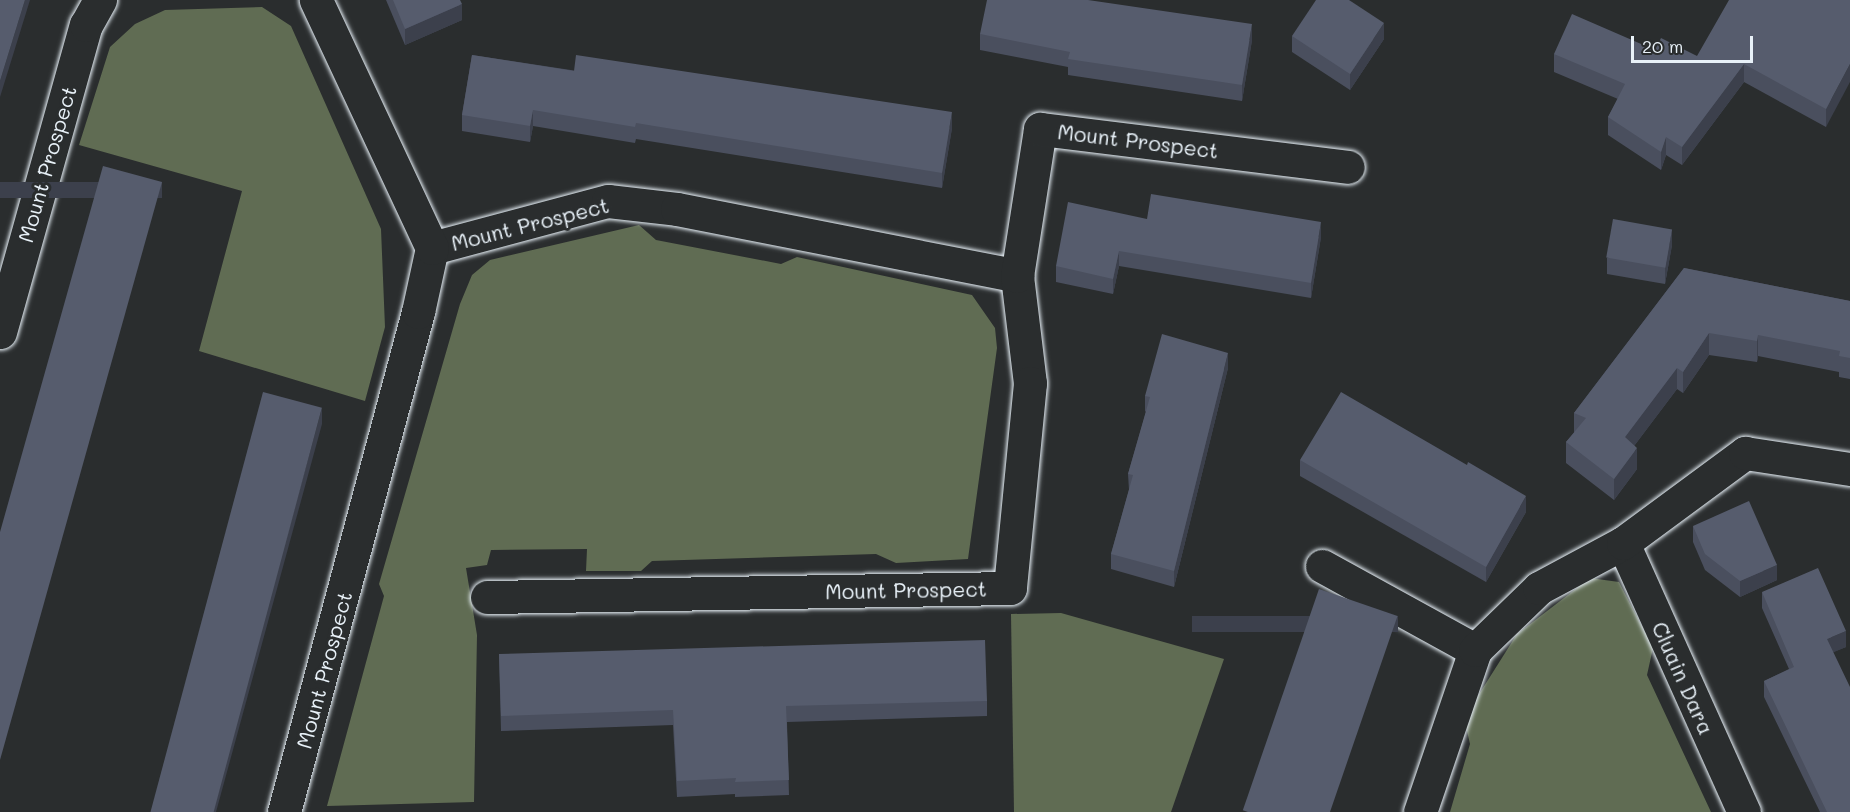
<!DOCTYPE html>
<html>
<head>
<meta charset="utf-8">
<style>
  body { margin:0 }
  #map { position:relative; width:1850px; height:812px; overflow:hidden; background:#2a2d2e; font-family:Mali,sans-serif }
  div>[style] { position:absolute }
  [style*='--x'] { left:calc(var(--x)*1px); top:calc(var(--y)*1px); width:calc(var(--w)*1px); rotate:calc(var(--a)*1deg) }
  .green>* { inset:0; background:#606c53 }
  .roads { filter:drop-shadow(0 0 2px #e8f1f8) drop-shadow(0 0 2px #e8f1f8) }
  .minor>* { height:33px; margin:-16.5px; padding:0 16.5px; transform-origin:16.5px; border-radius:16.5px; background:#2a2d2e }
  .wall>* { inset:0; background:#4a4f5e }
  .shaded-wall>* { inset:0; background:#3c404c; transform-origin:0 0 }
  .building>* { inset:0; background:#565c6d; transform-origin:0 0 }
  span { translate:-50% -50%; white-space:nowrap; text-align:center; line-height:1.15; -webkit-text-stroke:6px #2a2d2e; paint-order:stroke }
  .street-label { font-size:21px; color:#e8f1f8 }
  .scale { position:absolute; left:1631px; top:36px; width:122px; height:27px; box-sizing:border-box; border:3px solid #e8f1f8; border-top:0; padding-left:8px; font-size:18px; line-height:21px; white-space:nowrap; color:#e8f1f8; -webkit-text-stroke:4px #2a2d2e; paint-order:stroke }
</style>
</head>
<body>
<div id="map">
  <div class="green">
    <div style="clip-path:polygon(262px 7px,291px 26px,381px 229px,385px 327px,365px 401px,199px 351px,242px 191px,79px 145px,110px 47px,135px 24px,165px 10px)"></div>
    <div style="clip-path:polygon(639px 225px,656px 240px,781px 264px,797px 257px,972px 295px,995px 328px,997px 348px,968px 559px,896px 563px,876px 554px,652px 561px,641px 571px,586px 571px,587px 549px,491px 550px,487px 565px,466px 568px,477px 635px,474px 802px,327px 806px,384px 596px,379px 584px,460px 304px,472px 275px,490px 260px)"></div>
    <div style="clip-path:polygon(1590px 578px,1619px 582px,1653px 648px,1647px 675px,1711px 812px,1450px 812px,1470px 744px,1464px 718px,1517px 634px)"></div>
    <div style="clip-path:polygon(1061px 613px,1224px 659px,1171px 812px,1014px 812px,1011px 614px)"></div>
  </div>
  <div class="roads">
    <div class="minor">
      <div style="--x:432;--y:248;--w:182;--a:-15"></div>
      <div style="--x:608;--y:201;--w:69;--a:6.6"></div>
      <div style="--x:677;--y:209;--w:347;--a:11.1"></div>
      <div style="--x:1017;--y:276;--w:108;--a:83.1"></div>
      <div style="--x:1030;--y:383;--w:206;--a:95.6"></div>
      <div style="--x:1010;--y:588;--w:523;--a:179.01"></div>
      <div style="--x:1017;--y:276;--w:149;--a:-81.1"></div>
      <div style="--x:1040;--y:129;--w:310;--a:7"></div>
      <div style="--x:0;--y:332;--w:319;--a:-74.4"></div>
      <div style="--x:86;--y:25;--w:29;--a:-61"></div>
      <div style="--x:1623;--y:543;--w:295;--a:65.8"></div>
      <div style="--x:1322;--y:566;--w:175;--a:28.8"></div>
      <div style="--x:284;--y:812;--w:518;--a:-75"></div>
      <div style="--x:418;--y:312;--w:66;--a:-77.7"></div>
      <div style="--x:432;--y:248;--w:274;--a:-115.1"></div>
      <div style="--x:1420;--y:812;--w:171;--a:-71.2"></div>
      <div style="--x:1475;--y:650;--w:89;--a:-44.1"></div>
      <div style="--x:1539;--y:588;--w:95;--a:-28.2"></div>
      <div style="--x:1623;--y:543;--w:152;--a:-36.4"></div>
      <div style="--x:1745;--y:453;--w:106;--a:8.7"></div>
    </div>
  </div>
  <div class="wall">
    <div style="clip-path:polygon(386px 0,460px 0,462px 20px,405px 45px)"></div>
    <div style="clip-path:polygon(1850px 0,1826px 127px,1744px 82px,1682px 165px,1666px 155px,1661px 170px,1608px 135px,1608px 117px,1618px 99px,1554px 72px,1554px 54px,1655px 50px,1697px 56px)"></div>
    <div style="clip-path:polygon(980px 34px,1252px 40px,1242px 101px,1068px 75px,1068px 67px,980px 50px)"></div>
    <div style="clip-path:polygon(1292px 36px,1384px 39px,1350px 90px,1292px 52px)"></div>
    <div style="clip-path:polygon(472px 55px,952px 128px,942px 188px,636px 139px,635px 143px,533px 126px,530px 142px,462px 131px,462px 115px)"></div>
    <div style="clip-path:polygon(1147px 219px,1321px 237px,1311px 298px,1119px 266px,1113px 294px,1056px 282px,1056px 266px)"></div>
    <div style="clip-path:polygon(1672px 245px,1665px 284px,1607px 274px,1607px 258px)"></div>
    <div style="clip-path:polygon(1684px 268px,1850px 301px,1850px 379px,1839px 377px,1839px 372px,1758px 356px,1757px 362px,1709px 355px,1683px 393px,1677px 389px,1634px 446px,1637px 469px,1614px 500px,1566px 463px,1566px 442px,1574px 433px,1574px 413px)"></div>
    <div style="clip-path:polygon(1228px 368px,1174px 587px,1111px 569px,1111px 554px,1129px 490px,1128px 474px,1146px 412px,1145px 411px,1145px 396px)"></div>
    <div style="clip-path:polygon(1300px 460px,1467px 465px,1526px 512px,1486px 582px,1300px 476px)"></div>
    <div style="clip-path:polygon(1693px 526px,1777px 580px,1740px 597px,1705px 570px,1693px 542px)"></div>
    <div style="clip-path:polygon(1762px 592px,1846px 647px,1833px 652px,1850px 812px,1820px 812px,1764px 697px,1764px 681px,1789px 669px,1762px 608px)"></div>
    <div style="clip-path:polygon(499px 654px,987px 701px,987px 716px,787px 722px,789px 795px,735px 797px,735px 794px,677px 797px,673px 725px,501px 731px)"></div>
  </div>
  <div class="shaded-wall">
    <div style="clip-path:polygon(25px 0,30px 0,0 97px,0 81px)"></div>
    <div style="clip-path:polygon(462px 4px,462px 20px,405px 45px,405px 29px)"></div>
    <div style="clip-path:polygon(1384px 23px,1384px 39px,1350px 90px,1350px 74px)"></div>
    <div style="clip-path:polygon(1252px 24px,1252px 40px,1242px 101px,1242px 85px)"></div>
    <div style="clip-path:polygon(1744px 64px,1744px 82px,1682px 165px,1682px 147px)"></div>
    <div style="clip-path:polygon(1850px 64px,1850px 82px,1826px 127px,1826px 109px)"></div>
    <div style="clip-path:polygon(533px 110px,533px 126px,530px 142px,530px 126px)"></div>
    <div style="clip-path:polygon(952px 112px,952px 128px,942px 188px,942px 173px)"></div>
    <div style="clip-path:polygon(1666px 137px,1666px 155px,1661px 170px,1661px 152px)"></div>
    <div style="left:162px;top:182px;width:16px;height:600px;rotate:90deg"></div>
    <div style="clip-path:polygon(1321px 222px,1321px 237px,1311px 298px,1311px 283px)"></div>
    <div style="clip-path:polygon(1672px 229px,1672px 245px,1665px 284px,1665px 268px)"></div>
    <div style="clip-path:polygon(1119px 251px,1119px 266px,1113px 294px,1113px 279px)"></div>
    <div style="clip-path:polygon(1709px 333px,1709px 355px,1683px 393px,1683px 372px)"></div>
    <div style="clip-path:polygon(1758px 335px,1758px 356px,1757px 362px,1757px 341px)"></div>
    <div style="clip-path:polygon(1228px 353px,1228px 368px,1174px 587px,1174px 571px)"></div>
    <div style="clip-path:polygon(1677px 368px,1677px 389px,1625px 458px,1625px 437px)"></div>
    <div style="clip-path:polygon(322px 408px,322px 424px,216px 812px,211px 812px)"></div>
    <div style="clip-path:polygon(1637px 448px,1637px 469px,1614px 500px,1614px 479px)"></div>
    <div style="clip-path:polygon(1526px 496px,1526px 512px,1486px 582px,1486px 567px)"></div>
    <div style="clip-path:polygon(1777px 565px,1777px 580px,1740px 597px,1740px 581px)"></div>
    <div style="left:1398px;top:616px;width:16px;height:206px;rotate:90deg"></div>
    <div style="clip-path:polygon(1846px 631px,1846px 647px,1827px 655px,1827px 639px)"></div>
  </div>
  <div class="building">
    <div style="clip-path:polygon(0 0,25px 0,0 81px)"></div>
    <div style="clip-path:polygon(393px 0,460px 0,462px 4px,405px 29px)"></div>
    <div style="clip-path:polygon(987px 0,1088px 0,1252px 24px,1242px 85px,1068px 59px,1070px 52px,980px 34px)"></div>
    <div style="clip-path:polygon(1316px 0,1349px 0,1384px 23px,1350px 74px,1292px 36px)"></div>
    <div style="clip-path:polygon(1729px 0,1850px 0,1850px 64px,1826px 109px,1744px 64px,1682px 147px,1666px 137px,1661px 152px,1608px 117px,1625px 84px,1554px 54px,1572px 14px,1655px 50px,1661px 38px,1697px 56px)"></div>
    <div style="clip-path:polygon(472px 55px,574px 71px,576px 55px,952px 112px,942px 173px,636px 123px,635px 127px,533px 110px,530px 126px,462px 115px)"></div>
    <div style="clip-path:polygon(103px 166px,162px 182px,0 760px,0 532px)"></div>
    <div style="clip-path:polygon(1151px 194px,1321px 222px,1311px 283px,1119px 251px,1113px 279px,1056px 266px,1068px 202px,1147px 219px)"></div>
    <div style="left:1613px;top:219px;width:60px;height:39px;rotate:10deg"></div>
    <div style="clip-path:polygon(1684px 268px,1850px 301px,1850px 358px,1839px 356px,1840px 351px,1758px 335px,1757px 341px,1709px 333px,1683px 372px,1677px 368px,1625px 437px,1637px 448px,1614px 479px,1566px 442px,1586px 418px,1574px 413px)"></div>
    <div style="clip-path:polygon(1162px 334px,1228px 353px,1174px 571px,1111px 554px,1133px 475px,1128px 474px,1150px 397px,1145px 396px)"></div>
    <div style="left:263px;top:392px;width:61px;height:435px;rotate:15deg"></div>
    <div style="clip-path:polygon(1341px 392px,1467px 465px,1468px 462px,1526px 496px,1486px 567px,1300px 460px)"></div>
    <div style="clip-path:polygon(1749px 501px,1777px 565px,1740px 581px,1705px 554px,1693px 526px)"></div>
    <div style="clip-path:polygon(1818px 568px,1846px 631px,1827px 639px,1850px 687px,1850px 812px,1827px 812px,1764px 681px,1794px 667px,1762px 592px)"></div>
    <div style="left:1319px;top:589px;width:83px;height:234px;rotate:19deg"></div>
    <div style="clip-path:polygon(985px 640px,987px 701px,786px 706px,789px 780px,735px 782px,736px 778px,677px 781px,673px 710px,501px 716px,499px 654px)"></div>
  </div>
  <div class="street-label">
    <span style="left:1138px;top:141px;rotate:7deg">Mount Prospect</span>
    <span style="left:47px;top:164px;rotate:-74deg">Mount Prospect</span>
    <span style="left:530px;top:224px;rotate:-14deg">Mount Prospect</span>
    <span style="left:906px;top:590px;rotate:-1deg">Mount Prospect</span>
    <span style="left:324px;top:670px;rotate:-75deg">Mount Prospect</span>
    <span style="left:1683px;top:678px;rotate:66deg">Cluain Dara</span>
  </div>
  <div class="scale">20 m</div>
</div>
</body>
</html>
